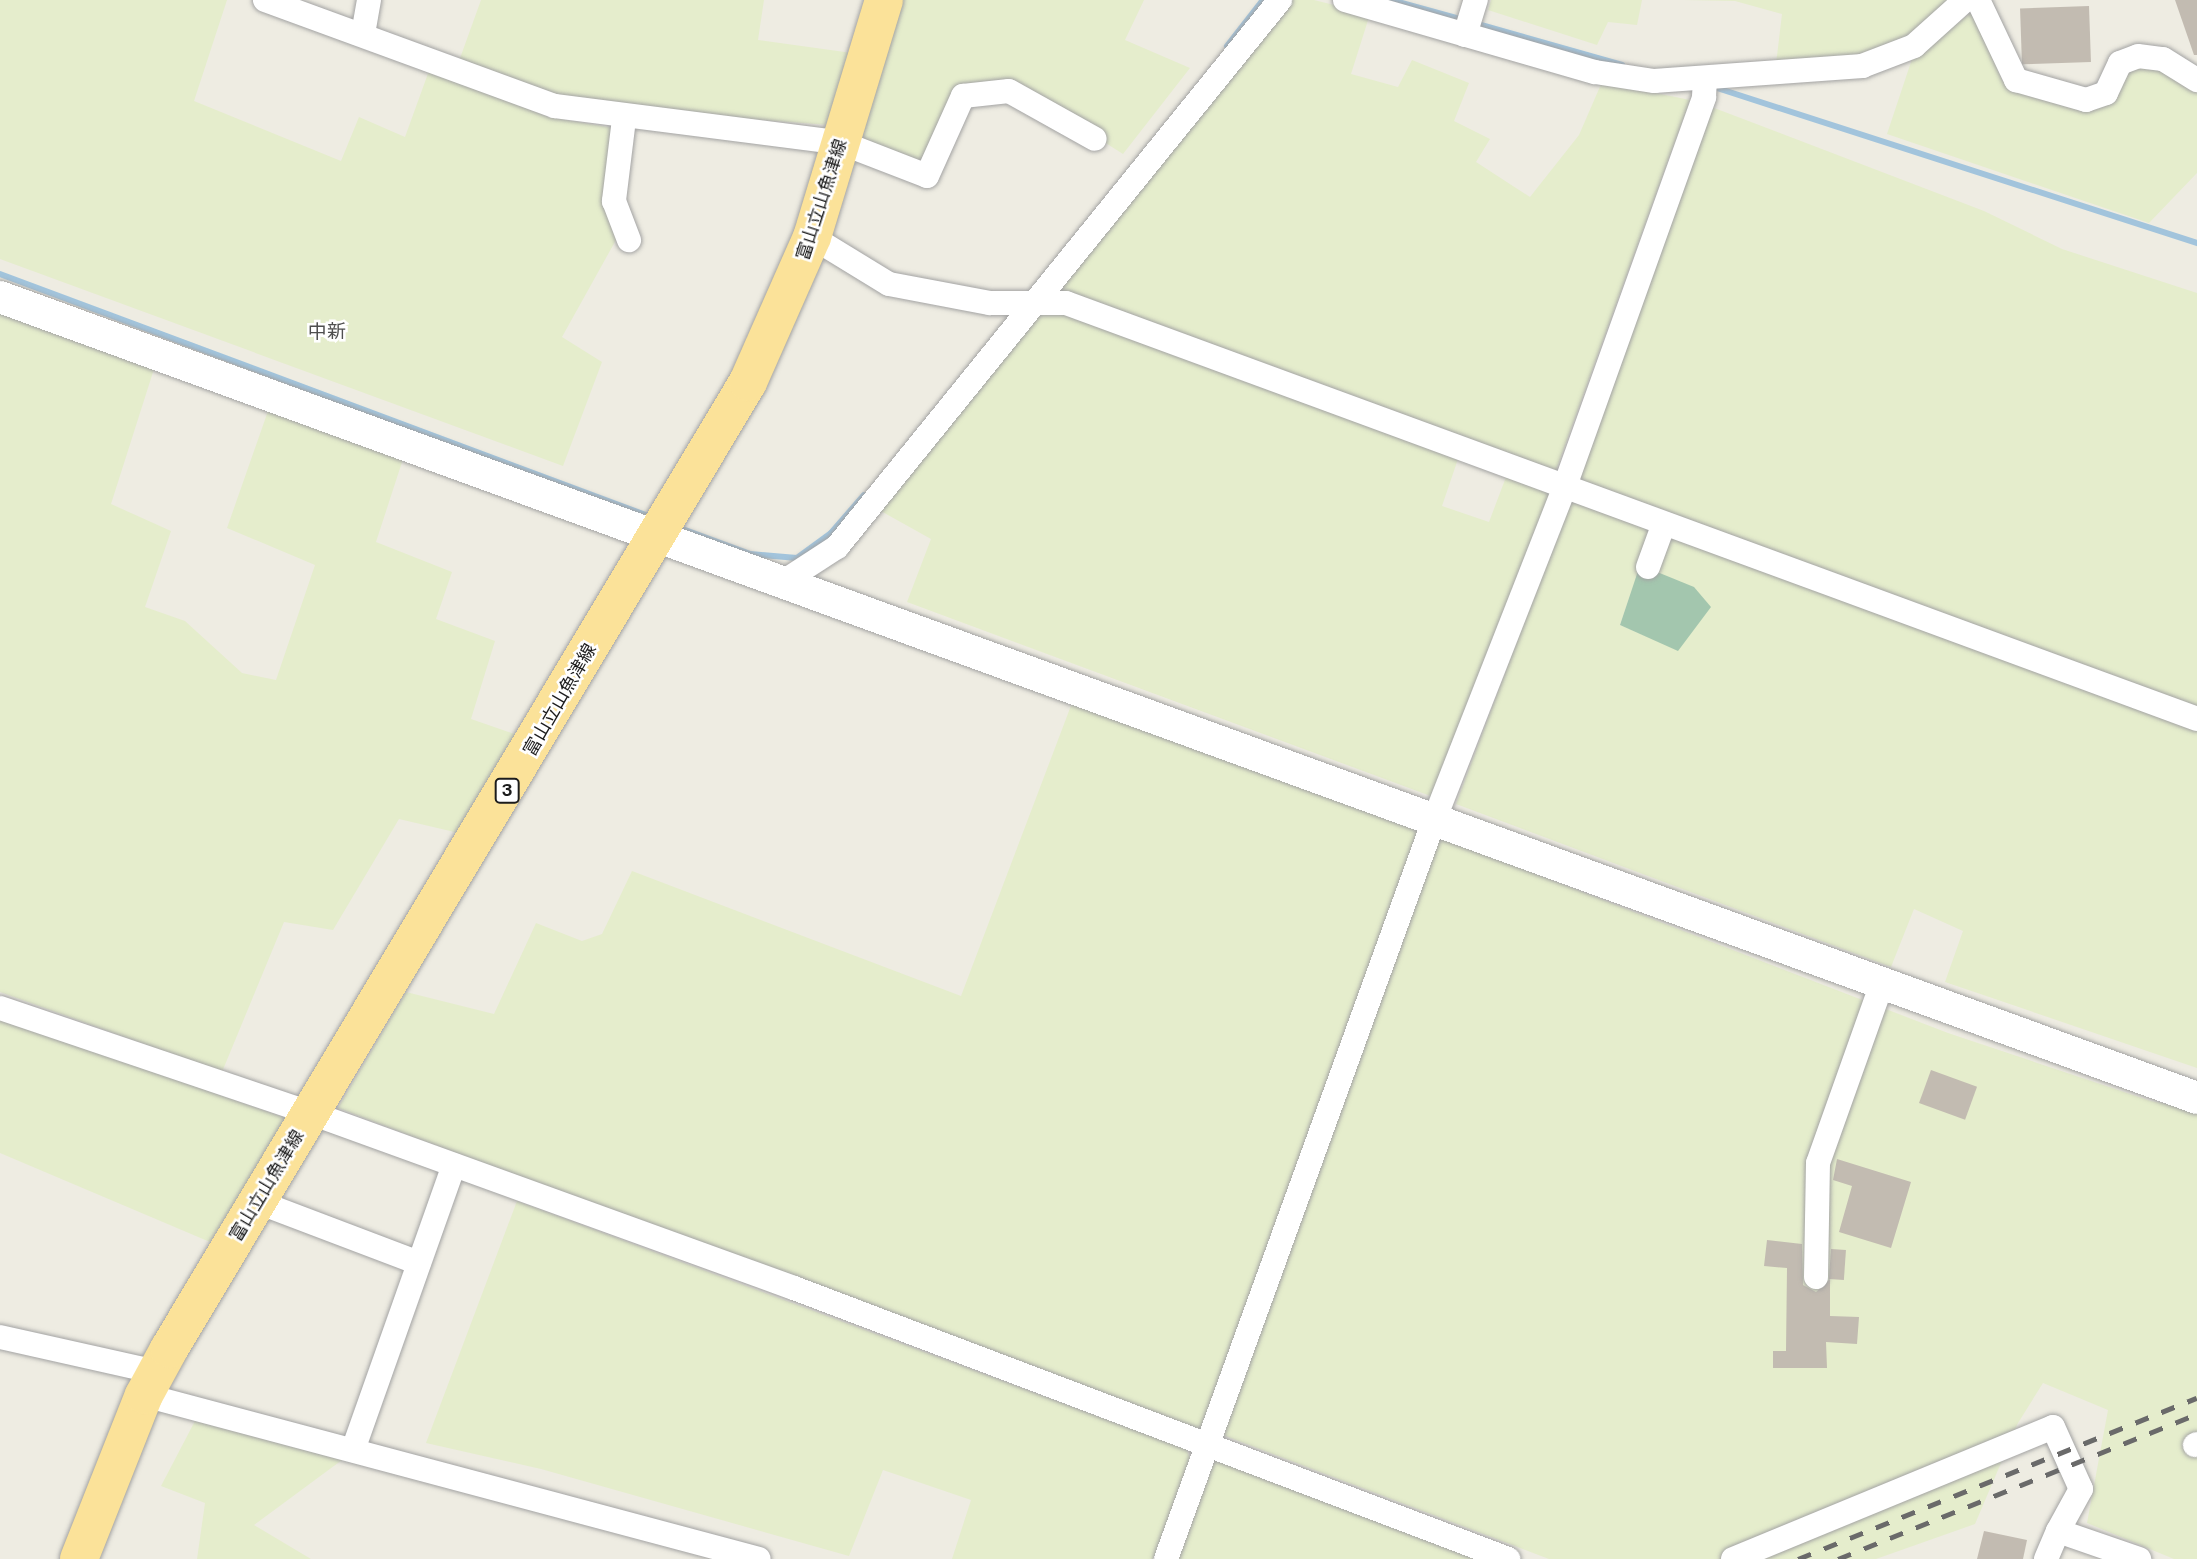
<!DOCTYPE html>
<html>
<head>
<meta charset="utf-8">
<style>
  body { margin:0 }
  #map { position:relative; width:2197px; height:1559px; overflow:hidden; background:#eeece2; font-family:"Public Sans","Noto Sans JP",sans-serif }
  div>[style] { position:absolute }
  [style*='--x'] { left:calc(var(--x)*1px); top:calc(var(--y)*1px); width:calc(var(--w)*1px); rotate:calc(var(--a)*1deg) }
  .farmland>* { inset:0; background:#e5edcc }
  .cemetery>* { inset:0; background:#a3c6ae }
  .stream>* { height:6px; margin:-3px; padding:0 3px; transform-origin:3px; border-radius:3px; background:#a2c4dc }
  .building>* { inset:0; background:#c2bbb1; transform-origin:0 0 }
  .roads { filter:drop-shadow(0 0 2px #a3a3a3) drop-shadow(0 0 2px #a3a3a3) }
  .minor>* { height:24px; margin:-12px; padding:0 12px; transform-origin:12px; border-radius:12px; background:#fff }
  .tertiary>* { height:32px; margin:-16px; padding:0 16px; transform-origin:16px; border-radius:16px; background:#fff }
  .primary>* { height:38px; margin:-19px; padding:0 19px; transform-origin:19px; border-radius:19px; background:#fbe299 }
  .rail>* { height:5px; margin-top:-2.5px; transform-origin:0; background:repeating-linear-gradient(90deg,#6a6a6a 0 14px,transparent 0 28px) }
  span { translate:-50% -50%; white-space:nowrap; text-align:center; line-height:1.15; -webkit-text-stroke:5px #fff; paint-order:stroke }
  .shield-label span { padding:2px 5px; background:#fff; border:2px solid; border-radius:5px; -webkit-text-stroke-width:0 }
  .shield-label { font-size:16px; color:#1c1c1c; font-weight:700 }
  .street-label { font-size:18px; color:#1c1c1c }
  .neighbourhood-label { font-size:19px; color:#4f4f4f }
</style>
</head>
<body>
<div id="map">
  <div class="farmland">
    <div style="clip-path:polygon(0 0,227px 0,194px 101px,341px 161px,359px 117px,405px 137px,430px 68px,548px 117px,614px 128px,621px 231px,562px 337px,602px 362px,563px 466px,0 259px)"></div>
    <div style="clip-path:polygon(481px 0,764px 0,758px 40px,852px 53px,829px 125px,623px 110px,547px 97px,459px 61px)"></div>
    <div style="clip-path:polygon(901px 0,1144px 0,1125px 40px,1190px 68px,1123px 154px,1008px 81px,962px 84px,922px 164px,860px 139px)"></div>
    <div style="clip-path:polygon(1288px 0,1314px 0,1370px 14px,1351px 74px,1398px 87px,1412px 60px,1469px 83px,1454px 121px,1490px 139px,1476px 162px,1530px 197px,1579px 135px,1602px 82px,1690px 100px,1555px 473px,1060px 290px)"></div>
    <div style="clip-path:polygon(1491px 0,1642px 0,1637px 25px,1608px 22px,1597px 45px,1488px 10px)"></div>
    <div style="clip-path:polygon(1683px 0,1953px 0,1900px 43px,1875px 56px,1776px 64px,1782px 14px,1735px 1px)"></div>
    <div style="clip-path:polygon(1973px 11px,2002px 80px,2021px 93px,2100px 107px,2131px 64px,2160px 65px,2197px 88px,2197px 173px,2149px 223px,1887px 134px,1912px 59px)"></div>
    <div style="clip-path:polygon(1709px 106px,1984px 211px,2062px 249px,2197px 293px,2197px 710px,1574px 482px)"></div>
    <div style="clip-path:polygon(1057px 308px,1458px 459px,1442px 506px,1489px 522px,1506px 477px,1552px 492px,1436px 798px,907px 602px,931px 539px,879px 510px,1036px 317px)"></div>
    <div style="clip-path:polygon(0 312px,154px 369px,111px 504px,171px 531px,145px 607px,185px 621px,242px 673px,276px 680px,315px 565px,227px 528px,268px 411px,403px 459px,376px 542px,452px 572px,436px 619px,495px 641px,471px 719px,520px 736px,463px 834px,399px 819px,333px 930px,284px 922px,222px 1072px,0 992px)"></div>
    <div style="clip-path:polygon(1571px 497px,1653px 529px,1620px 625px,1678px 650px,1657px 570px,1668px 534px,2197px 730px,2197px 1068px,1945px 982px,1963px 931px,1914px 909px,1891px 967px,1456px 804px)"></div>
    <div style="clip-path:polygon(1072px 703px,1423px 833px,1204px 1427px,1189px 1432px,338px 1108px,406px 992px,494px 1014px,536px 923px,582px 941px,602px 934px,632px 871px,961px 996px)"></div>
    <div style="clip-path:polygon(1440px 837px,1948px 1033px,2151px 1101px,2197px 1110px,2197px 1559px,2174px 1559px,2087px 1523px,2108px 1410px,2043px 1383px,2018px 1423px,1975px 1524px,1876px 1559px,1549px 1559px,1220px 1434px)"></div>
    <div style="clip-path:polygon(0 1018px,288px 1119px,210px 1242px,0 1153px)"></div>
    <div style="clip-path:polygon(517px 1201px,1186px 1449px,1191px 1460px,1153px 1559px,952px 1559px,971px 1500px,883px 1470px,849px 1556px,541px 1469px,426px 1443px)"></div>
    <div style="clip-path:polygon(195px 1421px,342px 1460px,254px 1525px,311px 1559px,197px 1559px,205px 1503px,161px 1486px)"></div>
    <div style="clip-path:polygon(1213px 1456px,1474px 1559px,1176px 1559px)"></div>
  </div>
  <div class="cemetery">
    <div style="clip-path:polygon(1640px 565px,1694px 587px,1711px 607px,1678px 651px,1620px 625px)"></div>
  </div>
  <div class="stream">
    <div style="--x:1391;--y:0;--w:76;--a:15.3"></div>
    <div style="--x:1474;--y:23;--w:154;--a:15.8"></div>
    <div style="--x:1227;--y:46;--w:58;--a:-52"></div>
    <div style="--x:1714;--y:87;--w:508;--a:17.9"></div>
    <div style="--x:0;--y:274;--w:695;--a:20.47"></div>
    <div style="--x:677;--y:527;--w:78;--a:20.3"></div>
    <div style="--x:750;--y:554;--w:47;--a:4.9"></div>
    <div style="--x:797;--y:558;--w:42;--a:-36.3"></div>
    <div style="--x:831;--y:533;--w:50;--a:-49"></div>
  </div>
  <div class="building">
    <div style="clip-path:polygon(2175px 0,2197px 0,2197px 55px,2194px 55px)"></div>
    <div style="left:2089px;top:6px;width:56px;height:69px;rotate:88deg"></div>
    <div style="left:1931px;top:1070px;width:49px;height:35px;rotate:20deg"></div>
    <div style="clip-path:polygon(1837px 1159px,1911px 1182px,1891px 1248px,1839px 1232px,1852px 1186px,1833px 1180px)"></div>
    <div style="clip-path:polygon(1767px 1240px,1802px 1244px,1803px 1285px,1816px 1292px,1830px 1279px,1830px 1316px,1859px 1317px,1857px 1344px,1826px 1342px,1827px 1368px,1773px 1368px,1773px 1351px,1786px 1351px,1787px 1268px,1764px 1266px)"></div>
    <div style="left:1831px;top:1249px;width:15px;height:30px;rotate:4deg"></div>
    <div style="clip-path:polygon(1984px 1531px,2027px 1540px,2023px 1559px,1977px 1559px)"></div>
  </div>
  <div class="roads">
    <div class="minor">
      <div style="--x:265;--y:0;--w:309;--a:20.1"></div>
      <div style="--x:555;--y:106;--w:289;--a:7.3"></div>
      <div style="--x:842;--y:143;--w:91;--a:21.2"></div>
      <div style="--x:927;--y:176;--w:88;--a:-65.8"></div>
      <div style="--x:963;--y:96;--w:46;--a:-6.2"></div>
      <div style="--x:1009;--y:91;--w:98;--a:29.2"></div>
      <div style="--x:1345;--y:0;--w:260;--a:16.1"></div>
      <div style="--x:1595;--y:72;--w:60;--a:8.7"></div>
      <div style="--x:1654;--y:81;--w:209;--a:-4.1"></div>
      <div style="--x:1862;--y:66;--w:56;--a:-21"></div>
      <div style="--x:1914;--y:46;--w:69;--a:-42"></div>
      <div style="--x:1978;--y:0;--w:89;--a:64.6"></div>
      <div style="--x:2016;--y:80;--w:73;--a:15.9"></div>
      <div style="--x:2086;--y:100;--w:21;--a:-19"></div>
      <div style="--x:2106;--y:93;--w:33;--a:-65"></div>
      <div style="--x:2120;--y:63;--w:19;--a:-21"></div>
      <div style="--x:2138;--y:56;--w:25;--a:7"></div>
      <div style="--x:2163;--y:59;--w:40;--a:32"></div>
      <div style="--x:363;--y:34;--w:35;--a:-80"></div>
      <div style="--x:1465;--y:35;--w:37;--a:-73"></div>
      <div style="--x:624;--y:119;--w:83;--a:97"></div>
      <div style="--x:614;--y:201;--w:42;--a:69"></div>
      <div style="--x:812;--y:237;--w:90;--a:31.4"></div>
      <div style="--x:889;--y:284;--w:103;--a:10.7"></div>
      <div style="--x:990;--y:303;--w:76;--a:0"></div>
      <div style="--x:1066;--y:303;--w:1205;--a:20.19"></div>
      <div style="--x:1648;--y:567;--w:44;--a:-69.9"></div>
      <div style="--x:780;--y:584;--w:68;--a:-33"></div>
      <div style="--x:837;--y:547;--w:704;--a:-51"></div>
      <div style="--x:0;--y:1008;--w:328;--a:18.7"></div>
      <div style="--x:311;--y:1113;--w:514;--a:19.92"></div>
      <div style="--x:794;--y:1288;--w:764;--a:20.78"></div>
      <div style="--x:258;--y:1202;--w:172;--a:20.8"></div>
      <div style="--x:1816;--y:1277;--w:114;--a:-89"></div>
      <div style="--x:1818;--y:1163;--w:188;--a:-70.4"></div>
      <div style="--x:0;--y:1337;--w:161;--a:12.6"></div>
      <div style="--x:144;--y:1395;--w:636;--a:14.93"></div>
      <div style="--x:2195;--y:1445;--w:2;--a:-27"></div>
      <div style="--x:353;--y:1450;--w:302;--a:-70.5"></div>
      <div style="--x:1166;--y:1559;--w:783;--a:-70.06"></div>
      <div style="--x:1433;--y:823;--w:362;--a:-68.6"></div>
      <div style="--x:1565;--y:486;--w:413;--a:-70.3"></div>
      <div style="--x:1704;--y:97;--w:17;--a:-87"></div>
      <div style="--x:1733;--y:1559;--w:346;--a:-22.4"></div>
      <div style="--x:2053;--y:1427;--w:68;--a:65.7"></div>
      <div style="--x:2081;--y:1489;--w:48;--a:118.7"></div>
      <div style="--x:2046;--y:1559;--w:30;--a:-67"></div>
      <div style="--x:2058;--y:1531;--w:86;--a:19.1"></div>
    </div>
    <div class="tertiary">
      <div style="--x:0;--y:297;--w:2338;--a:20.03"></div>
    </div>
    <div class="primary">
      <div style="--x:79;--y:1559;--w:176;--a:-68.4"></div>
      <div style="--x:144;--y:1395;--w:52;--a:-61.5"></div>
      <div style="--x:169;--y:1349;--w:1127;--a:-59.09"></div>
      <div style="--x:748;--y:382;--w:158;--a:-66.2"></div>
      <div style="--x:812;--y:237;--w:248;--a:-73.1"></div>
    </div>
  </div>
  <div class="rail">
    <div style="--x:1798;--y:1559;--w:430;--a:-22"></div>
    <div style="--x:1838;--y:1559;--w:387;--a:-22"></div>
  </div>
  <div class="shield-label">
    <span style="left:507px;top:791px">3</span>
  </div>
  <div class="street-label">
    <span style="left:822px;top:200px;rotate:-72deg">富山立山魚津線</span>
    <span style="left:560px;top:700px;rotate:-60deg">富山立山魚津線</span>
    <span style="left:267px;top:1186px;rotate:-59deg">富山立山魚津線</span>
  </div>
  <div class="neighbourhood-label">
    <span style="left:327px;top:332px">中新</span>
  </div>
</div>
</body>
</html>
